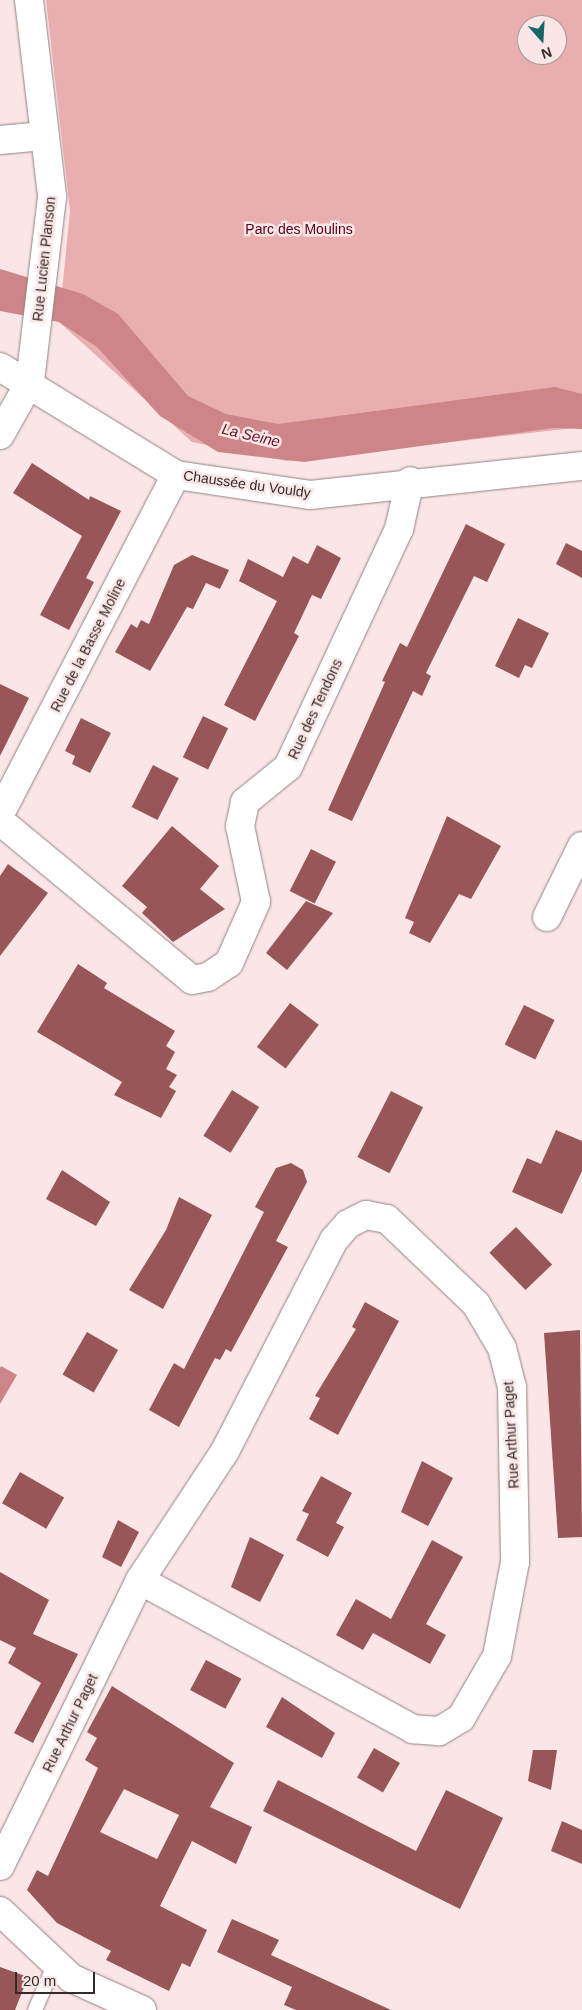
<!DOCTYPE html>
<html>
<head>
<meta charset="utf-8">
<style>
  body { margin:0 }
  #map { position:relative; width:582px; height:2010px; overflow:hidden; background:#fae6e6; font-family:Arial,sans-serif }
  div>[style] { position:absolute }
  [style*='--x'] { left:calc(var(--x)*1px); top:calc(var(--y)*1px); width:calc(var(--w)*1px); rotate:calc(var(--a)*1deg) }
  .green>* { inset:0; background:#e9aeaf }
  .water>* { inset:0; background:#cd8588 }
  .building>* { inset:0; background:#995659; transform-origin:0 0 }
  .roads { filter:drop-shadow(0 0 1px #948282) drop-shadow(0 0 1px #948282) }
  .lane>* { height:14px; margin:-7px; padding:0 7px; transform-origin:7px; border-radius:7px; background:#fff }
  .street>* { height:28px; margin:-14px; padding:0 14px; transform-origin:14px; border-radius:14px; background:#fff }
  .secondary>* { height:28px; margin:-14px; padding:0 14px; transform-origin:14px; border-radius:14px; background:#fff }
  span { translate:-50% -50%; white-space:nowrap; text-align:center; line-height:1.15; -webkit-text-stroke:5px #fae6e6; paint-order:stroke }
  .park-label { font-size:14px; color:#5b0117 }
  .street-label { font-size:14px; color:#332b2b }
  .water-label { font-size:15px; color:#671020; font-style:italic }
  .north { position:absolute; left:517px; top:15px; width:50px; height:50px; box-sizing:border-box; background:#fae6e6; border:1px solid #aa9b9b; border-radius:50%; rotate:161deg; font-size:14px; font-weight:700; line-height:20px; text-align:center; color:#332b2b }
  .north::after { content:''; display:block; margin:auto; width:18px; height:22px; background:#186668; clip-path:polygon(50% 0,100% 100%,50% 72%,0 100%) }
  .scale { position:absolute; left:15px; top:1972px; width:80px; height:22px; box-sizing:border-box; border:2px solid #332b2b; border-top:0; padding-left:6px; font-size:15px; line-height:18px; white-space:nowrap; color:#332b2b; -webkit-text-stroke:4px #fae6e6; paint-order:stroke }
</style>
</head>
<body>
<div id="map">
  <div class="green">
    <div style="clip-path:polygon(evenodd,46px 0,582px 0,582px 427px,287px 461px,192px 442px,59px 322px,70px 211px,46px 0,527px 25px,557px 25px,557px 55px,527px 55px,527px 25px)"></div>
  </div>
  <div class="water">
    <div style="clip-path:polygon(0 269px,83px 294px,118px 314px,188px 396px,226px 414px,278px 424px,555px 387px,582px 394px,582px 429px,553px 428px,304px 462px,218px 452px,160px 416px,97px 347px,59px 322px,0 311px)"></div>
    <div style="clip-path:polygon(1px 1366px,17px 1375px,0 1404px,0 1368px)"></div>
  </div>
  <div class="building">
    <div style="clip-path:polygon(32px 463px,89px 500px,90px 496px,121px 511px,86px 578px,94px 582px,69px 630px,40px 615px,82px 536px,13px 493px)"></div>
    <div style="clip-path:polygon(466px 524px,505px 544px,487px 582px,474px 576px,426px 673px,431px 676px,422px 696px,413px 691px,352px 821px,328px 810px,385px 682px,382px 681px,400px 643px,407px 647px)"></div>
    <div style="clip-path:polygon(566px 543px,582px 551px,582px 578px,556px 564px)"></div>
    <div style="clip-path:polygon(317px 545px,341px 558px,321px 599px,312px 595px,294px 633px,299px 636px,255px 721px,224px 705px,277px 601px,239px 581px,248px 559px,283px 577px,293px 556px,308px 564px)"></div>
    <div style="clip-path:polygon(192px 555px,229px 570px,220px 589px,206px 583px,193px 609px,187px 607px,150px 671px,115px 652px,131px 624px,137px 628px,141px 620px,149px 624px,174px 565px)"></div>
    <div style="clip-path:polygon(518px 618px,549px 633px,532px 668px,525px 665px,519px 678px,495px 666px)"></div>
    <div style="clip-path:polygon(0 684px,29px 698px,0 756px)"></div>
    <div style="left:203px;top:716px;width:28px;height:46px;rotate:26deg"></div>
    <div style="clip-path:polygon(81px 718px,111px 733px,90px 773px,72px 764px,75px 756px,65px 751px)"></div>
    <div style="left:153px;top:765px;width:29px;height:47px;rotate:27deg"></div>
    <div style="clip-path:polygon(447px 816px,501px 846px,471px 899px,459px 894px,430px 943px,409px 933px,414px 922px,405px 918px)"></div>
    <div style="clip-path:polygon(172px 826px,219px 866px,200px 889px,225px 909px,173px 942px,142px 913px,147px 907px,122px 886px)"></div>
    <div style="left:311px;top:849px;width:28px;height:47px;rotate:27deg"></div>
    <div style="clip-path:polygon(8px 864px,48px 893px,0 956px,0 876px)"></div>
    <div style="clip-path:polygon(306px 901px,333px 913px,287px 970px,266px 953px)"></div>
    <div style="clip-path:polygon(78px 964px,107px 983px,104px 988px,175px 1031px,166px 1046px,175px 1052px,166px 1069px,177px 1075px,169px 1087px,176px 1091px,161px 1118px,114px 1095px,122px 1082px,37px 1032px)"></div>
    <div style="left:290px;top:1003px;width:36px;height:55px;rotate:37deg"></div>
    <div style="left:524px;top:1005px;width:34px;height:44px;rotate:26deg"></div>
    <div style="left:232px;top:1090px;width:32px;height:54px;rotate:32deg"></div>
    <div style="left:391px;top:1091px;width:36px;height:74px;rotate:27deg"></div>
    <div style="clip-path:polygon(556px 1130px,582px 1141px,582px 1171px,562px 1214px,512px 1192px,527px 1158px,541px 1164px)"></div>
    <div style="clip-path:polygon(291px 1163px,303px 1170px,307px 1182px,276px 1241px,288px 1247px,231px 1352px,226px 1349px,220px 1360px,215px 1358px,179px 1427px,149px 1410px,174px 1363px,184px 1369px,264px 1212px,255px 1207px,276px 1168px)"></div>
    <div style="clip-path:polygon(62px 1170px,110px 1202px,96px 1226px,46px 1199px)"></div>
    <div style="clip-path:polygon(179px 1197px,212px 1215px,163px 1309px,129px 1290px,166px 1230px)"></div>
    <div style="left:516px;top:1227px;width:52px;height:37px;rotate:46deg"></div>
    <div style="clip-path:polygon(365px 1302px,399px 1321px,338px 1435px,309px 1419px,320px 1398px,315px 1396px,356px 1329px,352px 1327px)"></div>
    <div style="clip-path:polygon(580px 1330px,582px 1537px,558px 1538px,544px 1333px)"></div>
    <div style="left:87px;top:1332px;width:36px;height:49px;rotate:30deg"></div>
    <div style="clip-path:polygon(422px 1461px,453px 1478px,428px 1526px,401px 1512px)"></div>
    <div style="left:20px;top:1472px;width:51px;height:36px;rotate:30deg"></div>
    <div style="clip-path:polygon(321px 1476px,352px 1493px,336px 1523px,344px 1527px,328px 1557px,296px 1540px,309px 1514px,302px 1511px)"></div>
    <div style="clip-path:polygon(118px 1520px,139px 1532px,121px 1567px,102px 1557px)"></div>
    <div style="clip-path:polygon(250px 1537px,284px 1555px,260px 1602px,231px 1587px)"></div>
    <div style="clip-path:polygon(432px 1540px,463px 1557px,426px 1624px,446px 1635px,430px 1664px,373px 1633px,363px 1650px,336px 1635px,356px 1599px,391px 1619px)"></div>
    <div style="clip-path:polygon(0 1572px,49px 1600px,33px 1634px,78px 1654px,33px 1743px,14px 1733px,41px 1683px,8px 1663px,16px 1648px,0 1640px)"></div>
    <div style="left:206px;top:1660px;width:40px;height:34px;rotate:28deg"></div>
    <div style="clip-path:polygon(evenodd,112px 1686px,234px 1763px,210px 1807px,252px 1827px,236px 1864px,192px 1841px,160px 1906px,207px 1930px,190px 1967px,182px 1963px,169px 1991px,106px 1960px,111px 1951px,57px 1923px,27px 1890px,37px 1870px,48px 1876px,98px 1768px,85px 1760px,97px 1738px,87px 1732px,112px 1686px,124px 1789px,179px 1815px,157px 1859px,100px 1832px,124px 1789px)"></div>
    <div style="clip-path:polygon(282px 1697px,335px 1733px,322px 1758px,266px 1727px)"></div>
    <div style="left:374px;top:1748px;width:30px;height:34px;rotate:30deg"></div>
    <div style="clip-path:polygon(533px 1750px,557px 1750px,551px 1790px,528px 1781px)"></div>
    <div style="clip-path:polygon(278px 1780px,416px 1851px,446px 1790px,503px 1818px,460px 1909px,263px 1811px)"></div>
    <div style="clip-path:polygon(562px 1821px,582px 1830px,582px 1864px,551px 1851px)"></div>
    <div style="clip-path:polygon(232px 1919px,279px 1940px,271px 1955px,391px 2010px,296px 2010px,284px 2005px,292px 1987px,217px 1952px)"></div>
    <div style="clip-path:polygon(0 1967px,28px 1977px,15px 2010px,0 2010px)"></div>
  </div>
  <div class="roads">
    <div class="lane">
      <div style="--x:35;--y:2010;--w:51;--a:-66.9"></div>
    </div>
    <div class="street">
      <div style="--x:0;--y:140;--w:44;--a:-5.2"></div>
      <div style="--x:0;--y:435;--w:61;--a:-60.5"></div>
      <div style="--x:0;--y:814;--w:382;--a:-62.6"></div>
      <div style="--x:0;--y:821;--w:249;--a:39.6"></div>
      <div style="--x:192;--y:980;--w:16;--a:-11"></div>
      <div style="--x:208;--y:977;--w:25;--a:-34"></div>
      <div style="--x:229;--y:963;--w:67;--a:-66.1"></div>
      <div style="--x:256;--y:902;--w:78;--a:-101.9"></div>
      <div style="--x:240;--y:826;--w:25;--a:-78"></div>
      <div style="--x:245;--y:802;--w:55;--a:-39.1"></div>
      <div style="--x:288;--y:767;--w:263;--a:-65"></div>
      <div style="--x:399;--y:529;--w:49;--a:-77.1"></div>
      <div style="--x:547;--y:917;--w:79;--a:-63.8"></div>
      <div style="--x:0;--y:1866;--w:318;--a:-63.9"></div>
      <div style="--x:140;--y:1580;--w:154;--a:-56.6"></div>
      <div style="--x:225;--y:1451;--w:237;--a:-62.7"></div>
      <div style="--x:334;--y:1240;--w:21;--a:-49"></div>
      <div style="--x:348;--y:1224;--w:20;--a:-27"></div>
      <div style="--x:366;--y:1215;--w:21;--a:11"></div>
      <div style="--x:387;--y:1219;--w:123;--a:43.7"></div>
      <div style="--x:476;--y:1304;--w:51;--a:59.4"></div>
      <div style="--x:502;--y:1348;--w:40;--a:75.6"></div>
      <div style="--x:512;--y:1387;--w:175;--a:89"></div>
      <div style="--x:515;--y:1562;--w:96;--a:100.8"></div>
      <div style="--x:497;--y:1656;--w:72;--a:120.1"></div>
      <div style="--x:461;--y:1718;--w:26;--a:149"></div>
      <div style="--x:439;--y:1731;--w:26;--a:-176"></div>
      <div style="--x:413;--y:1729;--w:311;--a:-151.4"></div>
      <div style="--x:0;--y:1911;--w:98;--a:43.3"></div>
      <div style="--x:71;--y:1978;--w:78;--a:24.3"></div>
    </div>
    <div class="secondary">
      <div style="--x:29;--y:0;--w:198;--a:83.3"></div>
      <div style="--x:52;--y:197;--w:186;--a:96.8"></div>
      <div style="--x:0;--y:367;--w:206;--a:31.5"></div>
      <div style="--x:176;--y:475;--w:135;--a:8.5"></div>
      <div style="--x:310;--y:495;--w:274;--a:-6.1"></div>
    </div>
  </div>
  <div class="park-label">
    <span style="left:299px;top:229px">Parc des Moulins</span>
  </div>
  <div class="street-label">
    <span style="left:44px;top:259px;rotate:-84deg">Rue Lucien Planson</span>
    <span style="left:247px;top:484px;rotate:8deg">Chaussée du Vouldy</span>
    <span style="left:88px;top:645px;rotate:-63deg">Rue de la Basse Moline</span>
    <span style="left:315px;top:709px;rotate:-65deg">Rue des Tendons</span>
    <span style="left:511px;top:1435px;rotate:-93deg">Rue Arthur Paget</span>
    <span style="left:70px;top:1723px;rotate:-64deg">Rue Arthur Paget</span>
  </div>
  <div class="water-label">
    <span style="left:251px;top:435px;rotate:13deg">La Seine</span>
  </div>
  <div class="north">N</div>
  <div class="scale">20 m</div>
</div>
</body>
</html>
